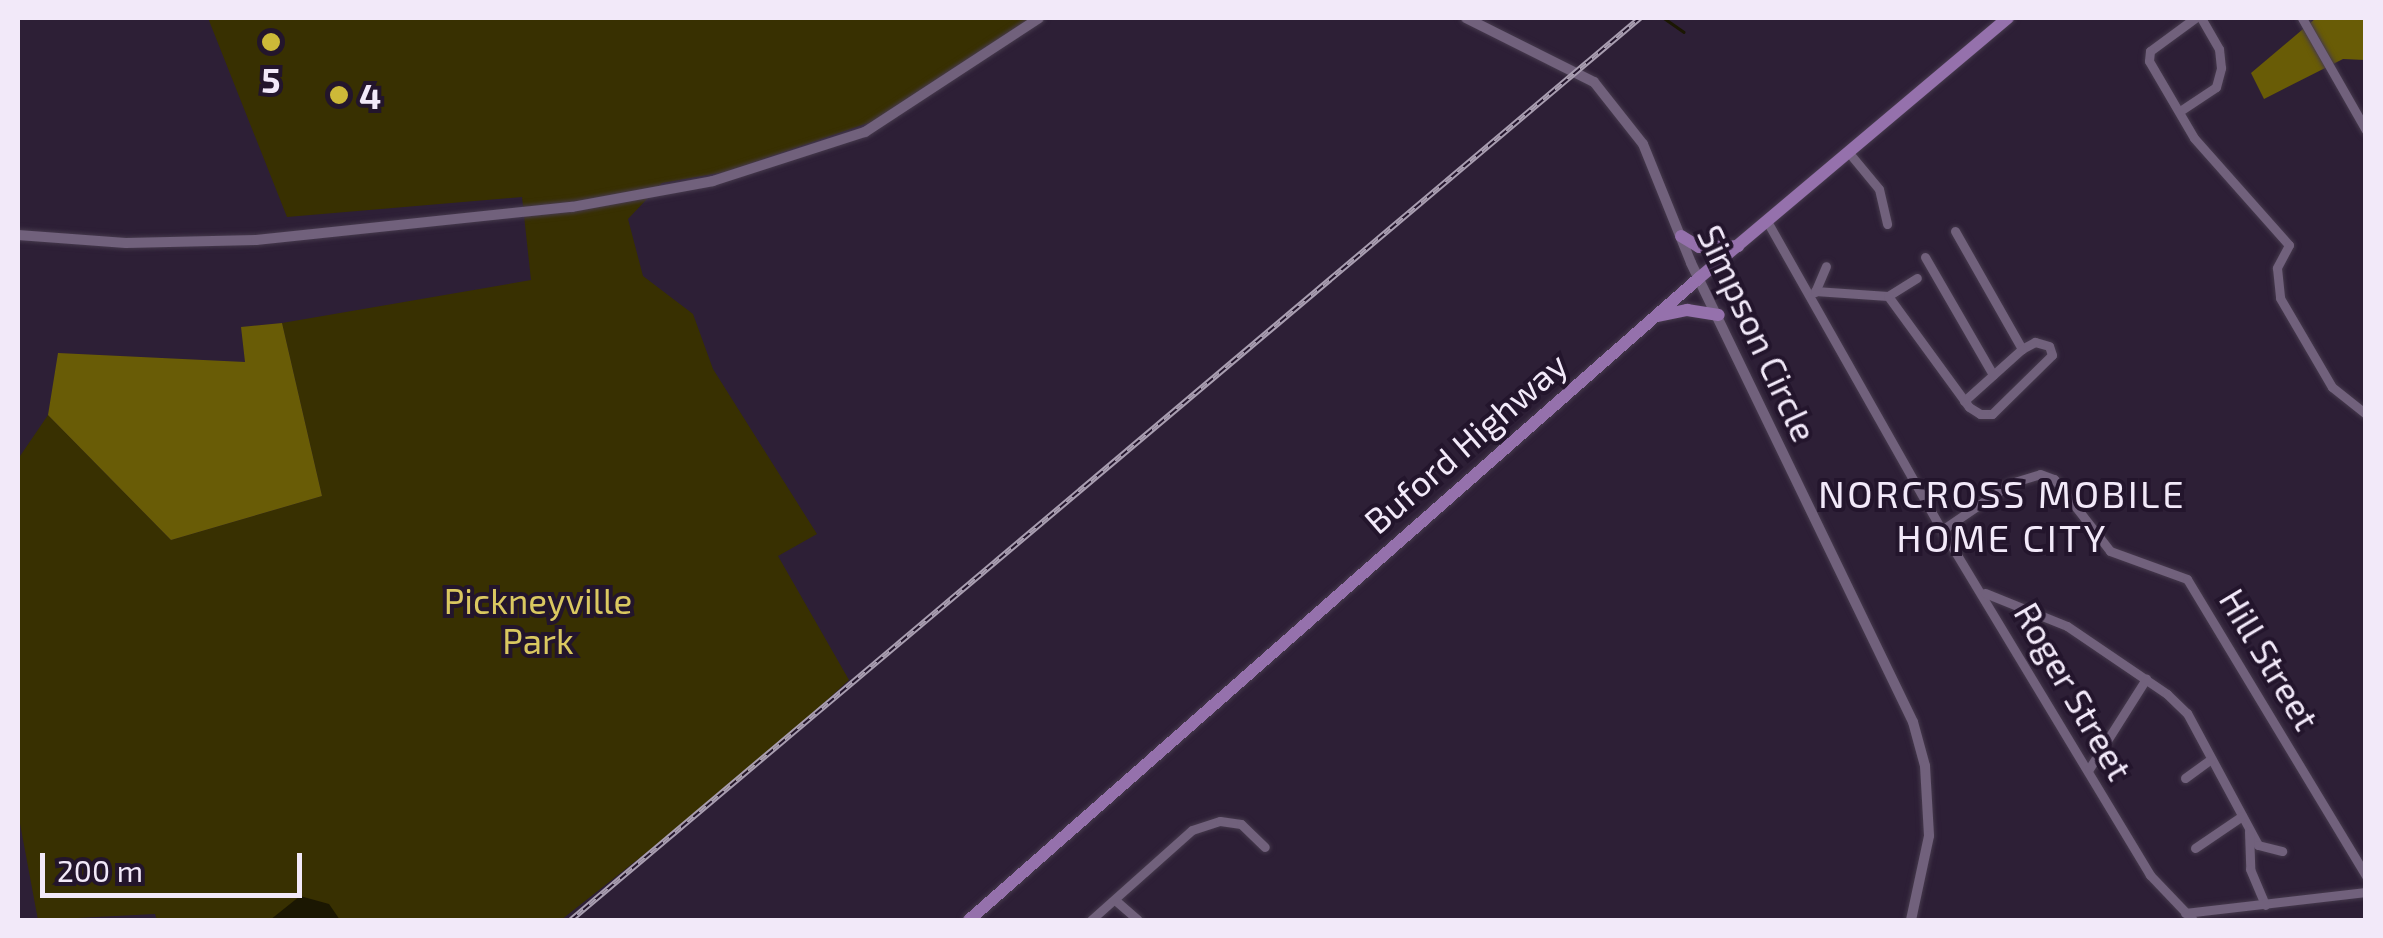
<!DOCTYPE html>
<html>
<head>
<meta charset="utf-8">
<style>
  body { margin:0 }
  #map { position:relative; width:2383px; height:938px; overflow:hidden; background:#2d1f36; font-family:"Exo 2",sans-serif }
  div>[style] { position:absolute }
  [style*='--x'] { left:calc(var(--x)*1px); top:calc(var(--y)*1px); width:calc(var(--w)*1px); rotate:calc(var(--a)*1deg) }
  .green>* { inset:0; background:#383001 }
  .forest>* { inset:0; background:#695c06 }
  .water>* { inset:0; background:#1b1702 }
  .stream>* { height:2.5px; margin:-1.25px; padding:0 1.25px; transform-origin:1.25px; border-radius:1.25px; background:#1b1702 }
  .roads { filter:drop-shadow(0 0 2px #463a4d) drop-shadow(0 0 2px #463a4d) }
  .minor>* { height:9px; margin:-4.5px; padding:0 4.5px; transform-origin:4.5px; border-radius:4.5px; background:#71617c }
  .tertiary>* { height:10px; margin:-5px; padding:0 5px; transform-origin:5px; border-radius:5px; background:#71617c }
  .primary>* { height:12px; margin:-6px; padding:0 6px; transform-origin:6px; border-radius:6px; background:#9571ac }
  .rail>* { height:6px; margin-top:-3px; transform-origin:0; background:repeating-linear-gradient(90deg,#23152c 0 8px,#a99eb1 0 16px); box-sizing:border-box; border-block:2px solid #a99eb1 }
  .dots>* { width:28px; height:28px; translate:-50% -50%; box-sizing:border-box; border:5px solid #23152c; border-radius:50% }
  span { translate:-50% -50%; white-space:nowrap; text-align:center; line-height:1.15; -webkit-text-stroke:8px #23152c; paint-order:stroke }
  .poi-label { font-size:35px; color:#f2e9f9; font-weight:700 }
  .left { translate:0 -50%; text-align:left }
  .street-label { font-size:35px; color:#f2e9f9 }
  .park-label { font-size:35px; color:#dac860 }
  .neighbourhood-label { font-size:38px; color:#f2e9f9; letter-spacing:2.5px }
  .frame { position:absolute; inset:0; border:20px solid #f2e9f9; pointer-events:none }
  .scale { position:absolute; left:40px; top:853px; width:262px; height:45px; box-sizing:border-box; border:5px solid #f2e9f9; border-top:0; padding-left:12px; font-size:30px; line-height:35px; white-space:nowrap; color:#f2e9f9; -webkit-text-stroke:8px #23152c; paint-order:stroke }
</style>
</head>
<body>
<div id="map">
  <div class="green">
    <div style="clip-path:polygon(208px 18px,1032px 18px,877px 120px,725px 172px,662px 183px,628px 219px,643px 276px,693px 314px,713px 369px,817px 534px,778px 556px,849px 680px,751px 770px,561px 920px,157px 920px,155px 914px,38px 920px,18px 813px,18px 459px,48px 415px,171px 540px,322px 496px,282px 323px,531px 280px,522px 197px,287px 217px)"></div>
  </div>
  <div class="forest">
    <div style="clip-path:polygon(2316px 18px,2365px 18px,2365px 60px,2343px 59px,2264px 99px,2251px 73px)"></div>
    <div style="clip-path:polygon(282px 323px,322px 496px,171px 540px,48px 415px,58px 353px,245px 362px,241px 327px)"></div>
  </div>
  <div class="water">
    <div style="clip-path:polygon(300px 896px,329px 904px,340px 920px,270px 920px)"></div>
  </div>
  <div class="stream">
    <div style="--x:1664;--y:18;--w:24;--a:35"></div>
  </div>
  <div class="roads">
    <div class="minor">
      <div style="--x:2195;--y:18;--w:56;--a:143.7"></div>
      <div style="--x:2150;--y:51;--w:10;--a:96"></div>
      <div style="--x:2149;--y:61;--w:89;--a:59.7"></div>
      <div style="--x:2194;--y:138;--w:143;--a:48.4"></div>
      <div style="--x:2289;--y:245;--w:26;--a:118"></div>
      <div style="--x:2277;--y:268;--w:30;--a:84"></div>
      <div style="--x:2280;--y:298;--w:103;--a:59.7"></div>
      <div style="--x:2332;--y:387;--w:43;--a:38.5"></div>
      <div style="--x:2302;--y:18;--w:129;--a:60.3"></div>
      <div style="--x:2180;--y:111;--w:43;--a:-33.7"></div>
      <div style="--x:2216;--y:87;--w:20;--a:-75"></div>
      <div style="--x:2221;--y:68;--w:19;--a:-96"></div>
      <div style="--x:2219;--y:49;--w:36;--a:-120"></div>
      <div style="--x:1850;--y:154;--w:45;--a:50.4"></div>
      <div style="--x:1879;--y:189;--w:36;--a:77"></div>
      <div style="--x:1768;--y:223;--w:353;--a:60.5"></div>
      <div style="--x:1942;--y:530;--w:403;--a:58.9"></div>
      <div style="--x:2150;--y:875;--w:62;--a:46.3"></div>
      <div style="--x:1955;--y:231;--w:136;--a:60.4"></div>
      <div style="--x:1925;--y:257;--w:136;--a:60"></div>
      <div style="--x:1815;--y:291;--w:73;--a:3.9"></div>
      <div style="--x:1888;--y:296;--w:137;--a:53.9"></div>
      <div style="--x:1969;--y:407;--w:13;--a:32"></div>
      <div style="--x:1980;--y:414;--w:12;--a:0"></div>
      <div style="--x:1992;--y:414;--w:84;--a:-44.5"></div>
      <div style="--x:2052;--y:355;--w:9;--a:-108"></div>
      <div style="--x:2049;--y:346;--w:15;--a:-164"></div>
      <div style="--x:2035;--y:342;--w:15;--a:152"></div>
      <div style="--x:2022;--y:349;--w:78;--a:138.1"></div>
      <div style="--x:1815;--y:292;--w:28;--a:-67"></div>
      <div style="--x:1888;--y:296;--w:34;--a:-32"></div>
      <div style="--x:1942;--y:530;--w:83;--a:-34.3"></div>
      <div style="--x:2011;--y:483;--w:30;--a:-17"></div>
      <div style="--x:2040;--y:474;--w:15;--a:20"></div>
      <div style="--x:2054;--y:479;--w:91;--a:52.1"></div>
      <div style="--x:2110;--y:551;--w:82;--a:20"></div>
      <div style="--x:2187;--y:579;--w:347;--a:58.9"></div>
      <div style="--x:1985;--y:593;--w:88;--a:21.9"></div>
      <div style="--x:2067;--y:626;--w:121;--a:34.2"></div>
      <div style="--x:2167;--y:694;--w:28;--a:44"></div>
      <div style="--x:2187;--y:713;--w:150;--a:61.7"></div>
      <div style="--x:2258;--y:845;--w:25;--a:14"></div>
      <div style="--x:2089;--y:769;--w:107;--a:-57.7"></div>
      <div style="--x:2185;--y:778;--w:32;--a:-36"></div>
      <div style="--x:2249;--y:831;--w:38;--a:88"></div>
      <div style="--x:2250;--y:869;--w:39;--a:67"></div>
      <div style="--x:2195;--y:848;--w:57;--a:-34.2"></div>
      <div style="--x:1115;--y:900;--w:30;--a:41"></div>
      <div style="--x:2185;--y:913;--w:182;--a:-6.6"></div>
      <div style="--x:1091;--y:920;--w:135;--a:-41.7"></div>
      <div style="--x:1192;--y:830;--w:29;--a:-18"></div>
      <div style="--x:1220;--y:821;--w:21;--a:8"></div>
      <div style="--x:1241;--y:824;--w:33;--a:44"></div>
    </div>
    <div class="tertiary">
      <div style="--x:1466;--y:18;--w:143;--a:26.6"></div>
      <div style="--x:1594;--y:82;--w:79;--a:51.7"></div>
      <div style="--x:1643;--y:144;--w:128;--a:68"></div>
      <div style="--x:1691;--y:263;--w:510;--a:64.19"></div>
      <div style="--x:1913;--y:722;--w:46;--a:74.7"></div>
      <div style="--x:1925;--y:766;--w:70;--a:86.7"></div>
      <div style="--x:1929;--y:836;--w:86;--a:102.1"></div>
      <div style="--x:18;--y:235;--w:108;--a:4.2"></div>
      <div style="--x:126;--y:243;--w:130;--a:-1.3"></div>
      <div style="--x:256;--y:240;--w:318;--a:-6"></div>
      <div style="--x:572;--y:207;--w:143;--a:-10.4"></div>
      <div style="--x:713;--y:181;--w:160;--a:-17.9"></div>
      <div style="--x:865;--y:132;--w:208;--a:-33.2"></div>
    </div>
    <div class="primary">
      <div style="--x:1681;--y:236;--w:21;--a:31"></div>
      <div style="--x:1699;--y:247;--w:39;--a:-1"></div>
      <div style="--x:1658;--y:316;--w:30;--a:-12"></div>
      <div style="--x:1687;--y:310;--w:32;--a:9"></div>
      <div style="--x:969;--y:920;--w:972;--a:-41.33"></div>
      <div style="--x:1699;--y:278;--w:404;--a:-40.1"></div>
    </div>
  </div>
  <div class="rail">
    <div style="--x:571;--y:920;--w:1399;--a:-40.16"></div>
  </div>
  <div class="dots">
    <div style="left:271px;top:42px;background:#cdb938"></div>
    <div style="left:339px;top:95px;background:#cdb938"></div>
  </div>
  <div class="poi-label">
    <span style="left:271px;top:79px">5</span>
    <span class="left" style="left:359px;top:95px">4</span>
  </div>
  <div class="street-label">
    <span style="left:1758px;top:333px;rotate:65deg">Simpson Circle</span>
    <span style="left:1465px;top:442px;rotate:-41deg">Buford Highway</span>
    <span style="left:2270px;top:659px;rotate:59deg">Hill Street</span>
    <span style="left:2074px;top:691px;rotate:60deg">Roger Street</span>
  </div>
  <div class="park-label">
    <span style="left:538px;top:620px">Pickneyville<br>Park</span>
  </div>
  <div class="neighbourhood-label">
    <span style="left:2002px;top:516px">NORCROSS MOBILE<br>HOME CITY</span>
  </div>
  <div class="frame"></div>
  <div class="scale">200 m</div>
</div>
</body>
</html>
